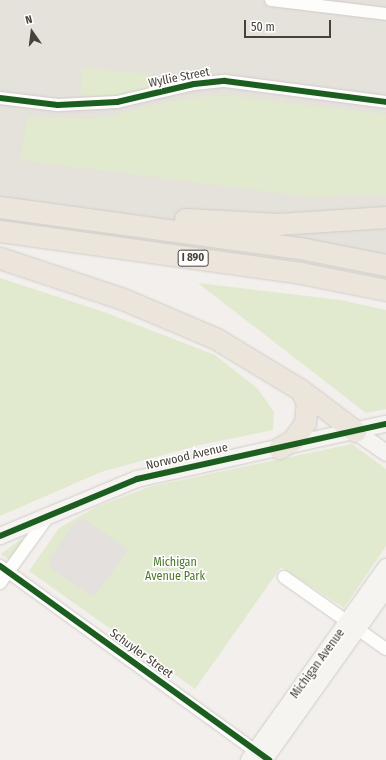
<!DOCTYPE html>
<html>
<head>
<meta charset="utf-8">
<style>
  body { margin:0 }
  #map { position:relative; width:386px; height:760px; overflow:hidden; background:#f2efec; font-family:"Fira Sans Condensed",sans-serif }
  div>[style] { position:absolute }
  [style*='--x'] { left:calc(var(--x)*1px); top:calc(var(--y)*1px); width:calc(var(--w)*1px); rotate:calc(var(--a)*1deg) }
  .residential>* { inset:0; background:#e5e1db }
  .green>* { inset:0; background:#e1eace }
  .parking>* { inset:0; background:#e4e0dd }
  .roads { filter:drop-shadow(0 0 1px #d0cdca) drop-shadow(0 0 1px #d0cdca) }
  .street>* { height:12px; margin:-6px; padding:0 6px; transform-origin:6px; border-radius:6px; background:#fdfdfc }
  .secondary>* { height:16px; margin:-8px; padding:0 8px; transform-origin:8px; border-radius:8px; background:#f6f4f0 }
  .highway>* { height:21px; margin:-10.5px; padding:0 10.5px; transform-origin:10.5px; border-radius:10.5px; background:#ebe5dc }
  .cycleway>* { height:6px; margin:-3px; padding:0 3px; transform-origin:3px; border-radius:3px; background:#1b5e20 }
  span { translate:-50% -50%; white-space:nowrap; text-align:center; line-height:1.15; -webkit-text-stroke:3px #fff; paint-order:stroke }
  .shield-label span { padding:1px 3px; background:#fff; border:1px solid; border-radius:3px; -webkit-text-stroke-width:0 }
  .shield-label { font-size:11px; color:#484139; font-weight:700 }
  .street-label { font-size:12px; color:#484139 }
  .park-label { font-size:12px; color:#4f762f }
  .north { position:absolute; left:12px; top:12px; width:40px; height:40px; -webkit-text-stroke:3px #fff; paint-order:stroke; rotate:346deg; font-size:11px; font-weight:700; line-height:16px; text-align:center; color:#484139 }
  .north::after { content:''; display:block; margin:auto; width:14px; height:18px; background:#484139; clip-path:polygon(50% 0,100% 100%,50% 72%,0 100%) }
  .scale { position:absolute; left:244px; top:20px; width:87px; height:18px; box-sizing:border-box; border:2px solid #484139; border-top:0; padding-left:5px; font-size:12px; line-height:14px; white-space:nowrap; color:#484139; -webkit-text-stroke:3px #fff; paint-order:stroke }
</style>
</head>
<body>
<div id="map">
  <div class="residential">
    <div style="clip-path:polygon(0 0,386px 0,386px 292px,0 229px)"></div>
  </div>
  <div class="green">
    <div style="clip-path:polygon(83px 68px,151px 74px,152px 82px,178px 82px,108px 97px,80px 96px)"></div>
    <div style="clip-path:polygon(231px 96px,386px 114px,386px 195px,310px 197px,20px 160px,28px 117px,99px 118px,191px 97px)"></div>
    <div style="clip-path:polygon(0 278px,104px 312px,215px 355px,258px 389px,274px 412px,273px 430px,200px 445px,101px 472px,0 516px)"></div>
    <div style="clip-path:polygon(198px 283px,340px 300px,386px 310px,386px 409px,366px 413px)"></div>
    <div style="clip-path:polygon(352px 444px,386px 469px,386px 546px,344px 608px,281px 567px,195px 689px,29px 571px,59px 528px,96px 507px,149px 487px)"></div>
    <div style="clip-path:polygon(21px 539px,25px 541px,9px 560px,1px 554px)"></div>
  </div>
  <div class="parking">
    <div style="clip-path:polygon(85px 519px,128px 550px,94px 597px,51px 569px,49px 559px,75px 521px)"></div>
  </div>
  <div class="roads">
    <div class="street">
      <div style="--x:271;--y:0;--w:116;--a:6.9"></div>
      <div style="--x:0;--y:98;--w:58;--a:6.9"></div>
      <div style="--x:58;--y:105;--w:59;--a:-2.9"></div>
      <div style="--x:117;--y:102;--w:79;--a:-13.2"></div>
      <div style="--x:194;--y:84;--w:31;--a:-6"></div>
      <div style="--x:225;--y:81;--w:162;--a:7.4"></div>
      <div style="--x:0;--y:566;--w:322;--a:35.9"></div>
      <div style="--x:284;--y:577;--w:125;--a:35.2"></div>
      <div style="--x:0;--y:583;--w:84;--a:-54.2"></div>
    </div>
    <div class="secondary">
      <div style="--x:355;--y:431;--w:38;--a:35"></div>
      <div style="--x:0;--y:536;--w:148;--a:-22.6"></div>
      <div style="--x:137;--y:479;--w:255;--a:-12.5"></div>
      <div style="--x:249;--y:760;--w:237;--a:-54.6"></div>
      <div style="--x:264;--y:760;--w:210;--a:-54.5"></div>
    </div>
    <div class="highway">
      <div style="--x:0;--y:207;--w:308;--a:7.8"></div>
      <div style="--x:305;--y:249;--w:83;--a:11.2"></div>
      <div style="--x:185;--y:219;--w:93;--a:3.1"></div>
      <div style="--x:278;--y:224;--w:108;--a:-3.7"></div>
      <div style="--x:0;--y:231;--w:304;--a:7.9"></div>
      <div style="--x:301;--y:273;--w:87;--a:11.3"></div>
      <div style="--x:0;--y:258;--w:130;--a:18.4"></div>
      <div style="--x:123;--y:299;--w:100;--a:23"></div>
      <div style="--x:215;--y:338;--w:100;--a:31.2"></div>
      <div style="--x:301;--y:390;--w:68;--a:37.2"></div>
      <div style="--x:279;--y:448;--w:16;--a:-30"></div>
      <div style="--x:293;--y:440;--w:21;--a:-55"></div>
      <div style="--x:305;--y:423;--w:21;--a:-85"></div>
      <div style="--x:307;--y:402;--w:13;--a:-117"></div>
    </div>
  </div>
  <div class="cycleway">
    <div style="--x:0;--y:98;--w:58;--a:6.9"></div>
    <div style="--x:58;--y:105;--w:59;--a:-2.9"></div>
    <div style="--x:117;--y:102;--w:79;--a:-13.2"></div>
    <div style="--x:194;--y:84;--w:31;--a:-6"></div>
    <div style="--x:225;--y:81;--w:162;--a:7.4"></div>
    <div style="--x:0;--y:536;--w:148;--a:-22.6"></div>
    <div style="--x:137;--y:479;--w:255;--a:-12.5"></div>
    <div style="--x:0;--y:566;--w:332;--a:35.8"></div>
  </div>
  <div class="shield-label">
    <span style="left:193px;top:258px">I 890</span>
  </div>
  <div class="street-label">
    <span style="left:179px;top:78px;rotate:-11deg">Wyllie Street</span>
    <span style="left:187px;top:457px;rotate:-13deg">Norwood Avenue</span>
    <span style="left:141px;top:654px;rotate:36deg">Schuyler Street</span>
    <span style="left:318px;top:664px;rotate:-54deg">Michigan Avenue</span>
  </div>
  <div class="park-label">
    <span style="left:175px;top:570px">Michigan<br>Avenue Park</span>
  </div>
  <div class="north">N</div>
  <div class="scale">50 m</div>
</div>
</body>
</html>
